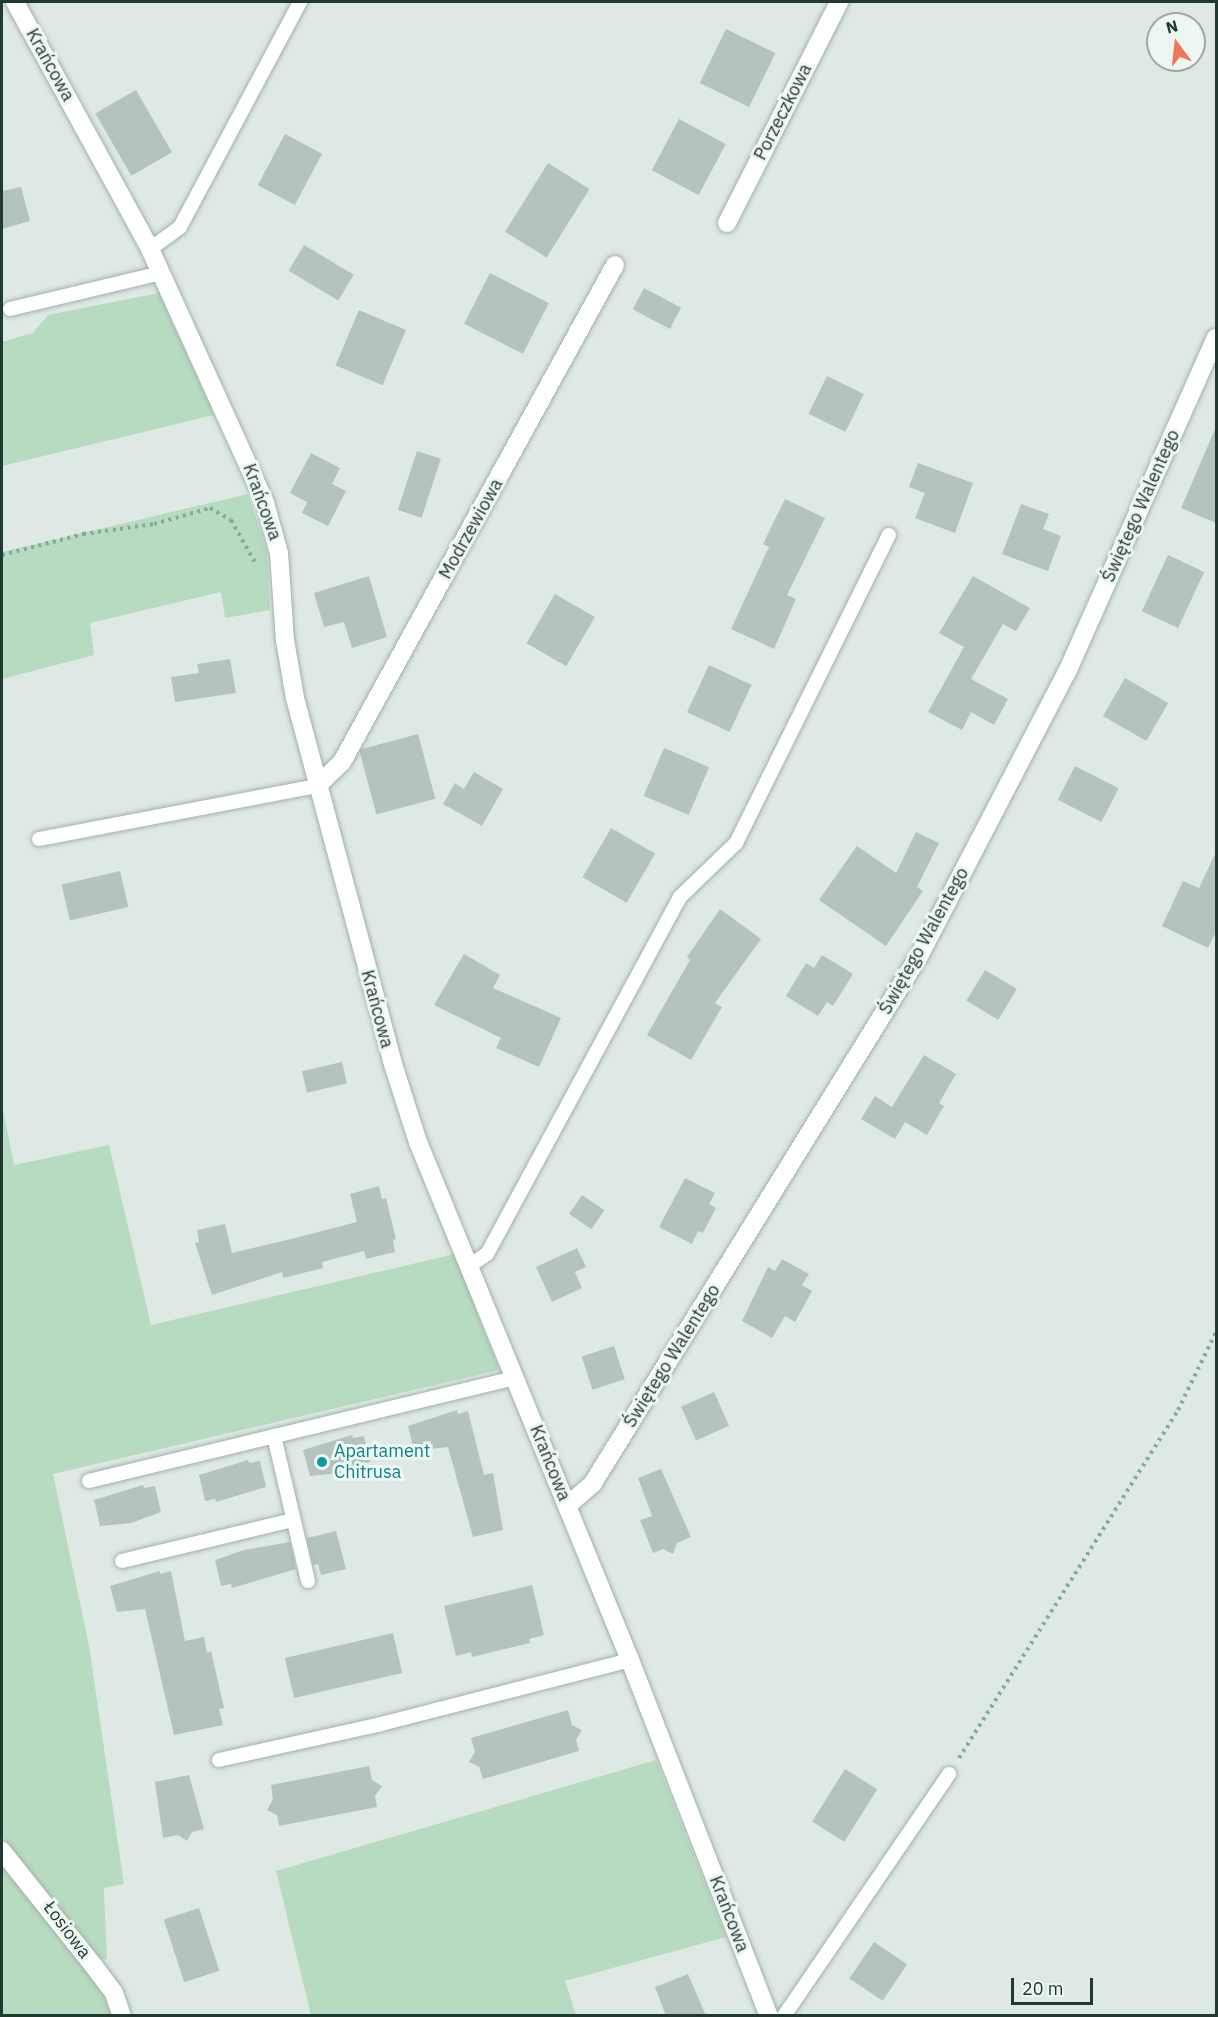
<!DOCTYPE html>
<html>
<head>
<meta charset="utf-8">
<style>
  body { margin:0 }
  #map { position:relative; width:1218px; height:2017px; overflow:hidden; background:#dee9e4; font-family:"IBM Plex Sans",sans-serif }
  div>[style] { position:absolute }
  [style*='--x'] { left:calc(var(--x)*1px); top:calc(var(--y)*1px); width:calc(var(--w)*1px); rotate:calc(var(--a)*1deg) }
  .green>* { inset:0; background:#b7dbc0 }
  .building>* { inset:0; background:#b4c4bd; transform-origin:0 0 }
  .path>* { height:4px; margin-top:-2px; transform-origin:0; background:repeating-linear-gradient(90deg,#7fac9d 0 3px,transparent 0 7.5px) }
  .roads { filter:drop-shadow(0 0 2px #a1b1ab) drop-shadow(0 0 2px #a1b1ab) }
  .service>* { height:14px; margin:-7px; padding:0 7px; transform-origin:7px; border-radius:7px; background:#fff }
  .minor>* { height:18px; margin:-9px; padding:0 9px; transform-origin:9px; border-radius:9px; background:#fff }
  .dots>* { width:16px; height:16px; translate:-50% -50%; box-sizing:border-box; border:3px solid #eef6f2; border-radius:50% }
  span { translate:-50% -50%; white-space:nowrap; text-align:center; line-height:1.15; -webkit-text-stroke:6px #eef6f2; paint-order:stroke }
  .street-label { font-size:18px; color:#203931 }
  .culture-label { font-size:18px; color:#0d838f }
  .left { translate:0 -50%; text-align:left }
  .frame { position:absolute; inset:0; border:3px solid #203931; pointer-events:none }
  .north { position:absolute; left:1146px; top:12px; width:60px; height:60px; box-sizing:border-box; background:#eef6f2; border:2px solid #9caaa5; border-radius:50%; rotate:345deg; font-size:16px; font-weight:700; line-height:24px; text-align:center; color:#203931 }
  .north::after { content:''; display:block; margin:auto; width:21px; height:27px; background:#ee7857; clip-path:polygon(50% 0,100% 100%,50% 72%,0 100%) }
  .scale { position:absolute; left:1011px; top:1978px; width:82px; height:27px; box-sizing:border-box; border:3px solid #203931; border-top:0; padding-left:8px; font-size:18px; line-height:21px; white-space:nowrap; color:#203931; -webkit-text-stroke:4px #eef6f2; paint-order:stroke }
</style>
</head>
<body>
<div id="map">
  <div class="green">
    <div style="clip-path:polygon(159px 293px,214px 415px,2px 466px,2px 342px,33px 333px,48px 315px)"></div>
    <div style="clip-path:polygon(248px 494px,267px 551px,270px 610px,225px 618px,221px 592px,90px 623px,94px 655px,2px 679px,2px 552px)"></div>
    <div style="clip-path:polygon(2px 1105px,14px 1165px,109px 1145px,151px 1325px,455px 1254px,499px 1370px,53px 1474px,89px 1646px,124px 1884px,104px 1888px,107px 1959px,98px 1960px,2px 1836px)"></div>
    <div style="clip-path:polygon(656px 1760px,726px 1937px,565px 1981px,576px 2015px,311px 2015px,276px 1871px)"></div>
    <div style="clip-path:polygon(2px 1863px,102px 1992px,111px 2015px,2px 2015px)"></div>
  </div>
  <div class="building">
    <div style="left:726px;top:29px;width:55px;height:60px;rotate:26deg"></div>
    <div style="left:136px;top:90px;width:72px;height:47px;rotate:60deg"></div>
    <div style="left:679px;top:119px;width:53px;height:58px;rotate:28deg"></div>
    <div style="left:285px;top:134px;width:42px;height:58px;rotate:28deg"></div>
    <div style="left:548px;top:163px;width:49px;height:81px;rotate:32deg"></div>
    <div style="clip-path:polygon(21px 187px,30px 221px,2px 229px,2px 191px)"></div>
    <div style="left:304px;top:245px;width:58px;height:30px;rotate:31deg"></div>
    <div style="left:490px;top:273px;width:66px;height:57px;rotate:27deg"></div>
    <div style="left:644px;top:288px;width:42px;height:24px;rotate:28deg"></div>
    <div style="left:359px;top:310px;width:51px;height:60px;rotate:23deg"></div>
    <div style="left:827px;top:376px;width:41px;height:42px;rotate:26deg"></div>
    <div style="clip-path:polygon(1216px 427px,1216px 523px,1181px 508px)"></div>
    <div style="left:417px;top:451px;width:25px;height:62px;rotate:18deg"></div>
    <div style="clip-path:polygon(311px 453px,340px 468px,332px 484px,346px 491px,328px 526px,302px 513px,307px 502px,290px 493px)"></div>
    <div style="clip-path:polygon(918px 463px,973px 483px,955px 533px,915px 518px,925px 493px,909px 487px)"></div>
    <div style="clip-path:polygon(785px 499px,825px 518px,787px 595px,796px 599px,774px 649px,731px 629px,769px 547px,763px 544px)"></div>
    <div style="clip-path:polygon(1021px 504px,1049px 514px,1043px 529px,1061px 536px,1048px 571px,1002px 554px)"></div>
    <div style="left:1168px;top:555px;width:40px;height:62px;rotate:25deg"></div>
    <div style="clip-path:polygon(369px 576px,387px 637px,352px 648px,344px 622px,324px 627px,314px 593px)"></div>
    <div style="clip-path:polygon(973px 576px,1030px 608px,1016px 631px,1003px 624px,971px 679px,1008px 699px,994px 725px,971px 712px,962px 730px,928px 712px,964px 647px,939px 633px)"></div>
    <div style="left:555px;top:594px;width:46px;height:57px;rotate:30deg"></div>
    <div style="clip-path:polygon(230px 659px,236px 693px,175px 702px,171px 677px,199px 673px,197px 664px)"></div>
    <div style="left:709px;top:665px;width:47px;height:52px;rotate:25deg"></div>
    <div style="left:1125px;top:678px;width:50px;height:44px;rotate:30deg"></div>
    <div style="left:418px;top:734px;width:67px;height:61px;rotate:75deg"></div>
    <div style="left:664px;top:748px;width:49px;height:52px;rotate:23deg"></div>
    <div style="left:1075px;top:766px;width:49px;height:38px;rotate:27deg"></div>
    <div style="clip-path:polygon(474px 772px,503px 789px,482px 826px,443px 804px,455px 783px,464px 789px)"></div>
    <div style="left:611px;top:828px;width:51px;height:57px;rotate:30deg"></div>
    <div style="clip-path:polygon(916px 832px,939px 843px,917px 887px,923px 891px,886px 946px,819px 900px,857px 846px,896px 873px)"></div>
    <div style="clip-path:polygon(1216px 852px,1216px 932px,1208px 948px,1162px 926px,1183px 881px,1199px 888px)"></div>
    <div style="left:120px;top:871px;width:37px;height:60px;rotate:77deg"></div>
    <div style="clip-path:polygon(720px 909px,761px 939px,715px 1003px,722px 1007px,691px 1060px,647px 1035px,690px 960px,687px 957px)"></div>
    <div style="clip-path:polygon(464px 954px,500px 975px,493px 988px,561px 1018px,539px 1067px,496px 1048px,501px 1038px,434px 1005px)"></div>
    <div style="clip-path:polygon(822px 955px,853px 974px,833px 1006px,827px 1002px,818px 1016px,786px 996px,806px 963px,814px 968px)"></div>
    <div style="left:985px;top:970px;width:37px;height:36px;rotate:31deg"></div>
    <div style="clip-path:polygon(924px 1055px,956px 1074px,939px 1103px,944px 1106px,927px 1135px,905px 1122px,895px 1139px,861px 1119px,875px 1096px,892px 1107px)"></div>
    <div style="left:342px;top:1062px;width:22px;height:41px;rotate:77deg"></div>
    <div style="clip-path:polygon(685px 1178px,715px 1193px,709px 1204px,716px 1208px,703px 1233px,698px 1231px,692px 1244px,659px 1227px)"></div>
    <div style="clip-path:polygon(379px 1186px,382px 1199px,386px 1198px,396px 1239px,393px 1240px,395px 1252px,366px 1259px,364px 1251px,322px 1262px,323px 1268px,283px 1278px,282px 1272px,212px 1295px,195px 1243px,199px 1242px,197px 1230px,225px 1224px,232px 1253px,295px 1238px,357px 1222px,350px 1194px)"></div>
    <div style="left:582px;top:1195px;width:27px;height:23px;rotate:34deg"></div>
    <div style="clip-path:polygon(577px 1248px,586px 1267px,575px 1272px,582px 1288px,552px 1302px,536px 1267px)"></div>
    <div style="clip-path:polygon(782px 1259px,809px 1274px,802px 1285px,812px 1291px,795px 1322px,785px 1316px,772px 1338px,742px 1321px,768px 1267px,775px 1271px)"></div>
    <div style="left:614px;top:1346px;width:35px;height:34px;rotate:72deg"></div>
    <div style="left:714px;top:1392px;width:37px;height:36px;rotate:66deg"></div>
    <div style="clip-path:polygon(457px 1410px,458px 1414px,468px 1411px,484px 1475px,493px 1473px,503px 1530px,473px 1537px,448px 1447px,414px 1451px,408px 1426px)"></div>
    <div style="clip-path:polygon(352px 1435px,353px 1438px,364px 1436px,370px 1462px,341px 1473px,310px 1476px,303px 1450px)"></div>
    <div style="clip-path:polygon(248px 1460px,249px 1463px,260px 1461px,266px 1487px,216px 1502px,215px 1499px,205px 1501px,199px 1475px)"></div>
    <div style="clip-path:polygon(661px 1469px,691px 1537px,677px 1543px,673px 1554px,663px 1549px,653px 1553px,640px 1520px,652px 1516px,638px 1478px)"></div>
    <div style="clip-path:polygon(143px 1485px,144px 1488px,155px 1486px,161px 1512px,131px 1523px,100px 1526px,94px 1500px)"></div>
    <div style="clip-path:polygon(336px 1531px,346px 1569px,321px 1575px,318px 1564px,313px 1565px,307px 1538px)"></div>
    <div style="clip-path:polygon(290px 1542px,296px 1569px,232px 1588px,231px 1584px,221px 1586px,215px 1560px,244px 1550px)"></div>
    <div style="clip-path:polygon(160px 1571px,160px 1574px,171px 1571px,185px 1641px,204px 1637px,207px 1653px,211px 1651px,224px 1708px,219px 1709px,223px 1725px,174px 1735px,145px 1609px,117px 1612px,110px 1586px)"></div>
    <div style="clip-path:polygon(532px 1585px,544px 1635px,529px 1639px,530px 1643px,472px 1657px,471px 1652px,456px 1656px,444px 1606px)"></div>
    <div style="left:393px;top:1633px;width:41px;height:111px;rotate:77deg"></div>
    <div style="clip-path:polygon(568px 1710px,572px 1725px,582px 1730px,576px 1740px,579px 1751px,483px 1779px,479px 1767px,469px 1762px,475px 1752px,471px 1738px)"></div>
    <div style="clip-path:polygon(369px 1766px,372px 1780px,382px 1786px,375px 1796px,377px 1807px,279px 1826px,277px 1815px,267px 1810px,273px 1799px,271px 1785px)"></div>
    <div style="left:845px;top:1769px;width:38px;height:62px;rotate:32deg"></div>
    <div style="clip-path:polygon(189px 1775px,204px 1829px,192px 1832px,187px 1841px,178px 1835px,163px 1838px,155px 1782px)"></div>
    <div style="left:199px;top:1908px;width:66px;height:37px;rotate:72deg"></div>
    <div style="left:874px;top:1942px;width:40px;height:44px;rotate:34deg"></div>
    <div style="clip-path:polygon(688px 1974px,706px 2016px,666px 2016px,655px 1987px)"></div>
  </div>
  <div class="path">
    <div style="--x:2;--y:555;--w:84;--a:-14.5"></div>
    <div style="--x:83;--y:534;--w:72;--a:-8"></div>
    <div style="--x:154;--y:524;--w:58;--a:-15.9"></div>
    <div style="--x:210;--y:508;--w:24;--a:30"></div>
    <div style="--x:231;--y:520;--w:51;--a:60.4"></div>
    <div style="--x:959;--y:1758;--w:411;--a:-57.8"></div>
    <div style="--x:1178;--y:1410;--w:87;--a:-64"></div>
  </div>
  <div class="roads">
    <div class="service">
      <div style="--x:150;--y:249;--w:37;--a:-36"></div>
      <div style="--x:180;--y:227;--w:255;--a:-61.9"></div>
      <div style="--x:10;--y:309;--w:155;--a:-13.4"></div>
      <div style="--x:39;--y:839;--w:283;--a:-10.8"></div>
      <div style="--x:471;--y:1265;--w:19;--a:-35"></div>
      <div style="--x:487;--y:1254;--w:406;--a:-61.6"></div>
      <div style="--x:680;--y:897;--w:78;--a:-44"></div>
      <div style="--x:736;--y:843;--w:344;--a:-63.6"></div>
      <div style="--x:274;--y:1436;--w:149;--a:76.8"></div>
      <div style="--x:89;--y:1481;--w:439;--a:-13.6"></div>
      <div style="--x:122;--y:1561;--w:176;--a:-13.5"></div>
      <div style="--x:219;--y:1760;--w:166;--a:-12.5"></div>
      <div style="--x:381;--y:1724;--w:257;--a:-14.4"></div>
      <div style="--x:784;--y:2016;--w:293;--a:-55.7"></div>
    </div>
    <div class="minor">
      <div style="--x:15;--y:2;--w:281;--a:61.3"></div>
      <div style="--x:150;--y:249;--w:279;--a:65.6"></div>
      <div style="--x:265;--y:503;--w:52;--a:74.4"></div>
      <div style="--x:279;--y:553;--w:87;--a:86.1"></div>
      <div style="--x:285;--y:640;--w:59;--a:80.2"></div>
      <div style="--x:295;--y:698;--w:376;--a:75"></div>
      <div style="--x:392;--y:1061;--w:85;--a:72.2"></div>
      <div style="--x:418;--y:1142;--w:560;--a:67.74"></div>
      <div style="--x:630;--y:1660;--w:382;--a:68.7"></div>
      <div style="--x:727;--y:223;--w:248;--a:-63.1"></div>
      <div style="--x:317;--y:786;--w:35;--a:-44"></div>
      <div style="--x:342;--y:762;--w:567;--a:-61.22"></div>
      <div style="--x:567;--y:1506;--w:35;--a:-41"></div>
      <div style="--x:593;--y:1483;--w:620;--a:-58.26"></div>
      <div style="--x:919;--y:956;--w:320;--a:-62.5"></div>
      <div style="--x:1067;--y:672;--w:366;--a:-66"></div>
      <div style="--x:2;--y:1851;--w:146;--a:51.4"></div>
      <div style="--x:93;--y:1965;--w:35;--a:53"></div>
      <div style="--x:114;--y:1993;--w:24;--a:71"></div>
    </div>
  </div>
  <div class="dots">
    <div style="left:322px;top:1462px;background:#0f9aa8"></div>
  </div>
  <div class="street-label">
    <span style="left:50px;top:65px;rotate:61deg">Krańcowa</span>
    <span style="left:783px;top:112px;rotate:-63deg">Porzeczkowa</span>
    <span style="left:262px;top:502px;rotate:70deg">Krańcowa</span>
    <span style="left:1141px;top:506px;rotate:-66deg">Świętego Walentego</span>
    <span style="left:471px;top:529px;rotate:-61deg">Modrzewiowa</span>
    <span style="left:924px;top:941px;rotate:-61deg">Świętego Walentego</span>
    <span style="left:377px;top:1009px;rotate:75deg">Krańcowa</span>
    <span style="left:672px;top:1356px;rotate:-58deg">Świętego Walentego</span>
    <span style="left:550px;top:1463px;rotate:68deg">Krańcowa</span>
    <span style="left:729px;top:1914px;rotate:69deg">Krańcowa</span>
    <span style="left:67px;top:1930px;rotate:53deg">Łosiowa</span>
  </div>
  <div class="culture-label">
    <span class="left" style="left:334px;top:1462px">Apartament<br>Chitrusa</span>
  </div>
  <div class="frame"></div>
  <div class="north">N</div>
  <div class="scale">20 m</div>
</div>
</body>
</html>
